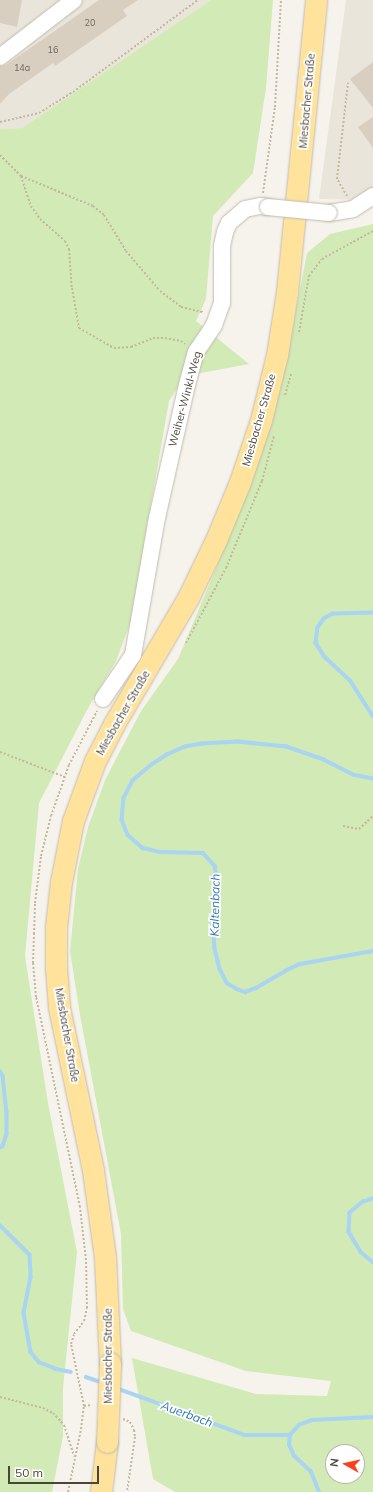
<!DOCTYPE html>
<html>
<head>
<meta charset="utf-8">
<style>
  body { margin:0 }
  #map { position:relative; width:373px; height:1492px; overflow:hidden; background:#f6f3ec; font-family:Mulish,sans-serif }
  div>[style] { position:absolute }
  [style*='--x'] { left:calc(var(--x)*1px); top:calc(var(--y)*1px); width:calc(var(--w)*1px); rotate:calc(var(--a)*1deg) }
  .residential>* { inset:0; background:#eae5da }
  .green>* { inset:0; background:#d2eab5 }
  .stream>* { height:3.5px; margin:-1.75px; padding:0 1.75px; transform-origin:1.75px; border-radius:1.75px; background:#a9d4f2 }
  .building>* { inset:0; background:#d8cfc1 }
  .path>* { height:2px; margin-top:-1px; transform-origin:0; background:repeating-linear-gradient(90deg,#c4b79f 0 2px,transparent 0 4px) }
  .roads { filter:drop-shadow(0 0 1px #c2bbae) drop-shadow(0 0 1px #c2bbae) }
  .minor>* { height:16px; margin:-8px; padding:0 8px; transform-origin:8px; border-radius:8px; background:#fff }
  .major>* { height:21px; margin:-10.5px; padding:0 10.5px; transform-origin:10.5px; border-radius:10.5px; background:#ffe39c }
  .bridges { filter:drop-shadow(0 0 1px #c2bbae) drop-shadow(0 0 1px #c2bbae) }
  .minor-bridge>* { height:16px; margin:-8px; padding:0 8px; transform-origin:8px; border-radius:8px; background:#fff }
  .major-bridge>* { height:21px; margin:-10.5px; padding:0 10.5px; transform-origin:10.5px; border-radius:10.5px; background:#ffe39c }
  span { translate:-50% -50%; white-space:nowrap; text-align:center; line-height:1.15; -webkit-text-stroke:3.5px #fff; paint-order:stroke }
  .number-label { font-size:9px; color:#6e675b }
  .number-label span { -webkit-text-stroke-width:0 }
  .street-label { font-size:11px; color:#4b4439 }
  .water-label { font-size:12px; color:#2e7ab2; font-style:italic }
  .north { position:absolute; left:325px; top:1444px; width:40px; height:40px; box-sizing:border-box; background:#fff; border:1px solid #b7b4b0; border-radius:50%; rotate:278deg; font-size:11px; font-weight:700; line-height:16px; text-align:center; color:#4b4439 }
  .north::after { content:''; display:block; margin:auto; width:14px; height:18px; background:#fc3f1d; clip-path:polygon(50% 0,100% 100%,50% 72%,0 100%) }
  .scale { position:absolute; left:8px; top:1466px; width:91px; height:18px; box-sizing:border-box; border:2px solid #4b4439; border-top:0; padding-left:5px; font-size:12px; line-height:14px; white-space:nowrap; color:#4b4439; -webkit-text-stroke:3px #fff; paint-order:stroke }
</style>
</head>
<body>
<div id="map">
  <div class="residential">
    <div style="clip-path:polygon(0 0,211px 0,22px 128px,0 129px)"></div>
    <div style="clip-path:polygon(346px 0,373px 0,373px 200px,319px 199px)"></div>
  </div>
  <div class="green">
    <div style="clip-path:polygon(211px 0,273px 0,266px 88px,253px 173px,213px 216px,206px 299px,196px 321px,249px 364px,185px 376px,169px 401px,130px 624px,116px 661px,87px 710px,39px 803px,25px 956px,48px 1103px,77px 1252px,63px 1388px,63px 1436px,52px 1492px,0 1492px,0 129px,22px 128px)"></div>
    <div style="clip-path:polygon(evenodd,373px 224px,373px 1492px,175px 1492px,153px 1479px,132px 1358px,256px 1394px,327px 1396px,331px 1381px,246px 1371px,131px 1331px,123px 1309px,121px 1234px,80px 1015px,70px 951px,78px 869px,88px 827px,105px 780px,141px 711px,178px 659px,217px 566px,256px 466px,286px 362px,307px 253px,330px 234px,373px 224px,333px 1452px,357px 1452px,357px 1476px,333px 1476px,333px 1452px)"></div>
  </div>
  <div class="stream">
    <div style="--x:373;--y:613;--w:40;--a:178.6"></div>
    <div style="--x:333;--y:614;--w:10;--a:151"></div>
    <div style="--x:324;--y:619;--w:11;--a:124"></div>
    <div style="--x:318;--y:628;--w:15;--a:98"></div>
    <div style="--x:316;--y:643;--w:15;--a:58"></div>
    <div style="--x:324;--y:656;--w:35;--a:43"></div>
    <div style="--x:350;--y:680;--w:43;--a:57.4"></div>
    <div style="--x:373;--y:779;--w:20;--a:-169"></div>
    <div style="--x:353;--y:775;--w:33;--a:-153"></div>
    <div style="--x:324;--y:760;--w:39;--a:-161"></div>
    <div style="--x:287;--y:747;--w:49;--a:-174.2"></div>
    <div style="--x:238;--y:742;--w:36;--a:177"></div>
    <div style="--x:202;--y:744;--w:17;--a:170"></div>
    <div style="--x:185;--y:747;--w:20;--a:156"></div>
    <div style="--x:167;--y:755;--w:17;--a:147"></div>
    <div style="--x:153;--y:764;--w:26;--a:140"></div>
    <div style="--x:133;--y:781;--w:19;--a:118"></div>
    <div style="--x:124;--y:798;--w:22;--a:95"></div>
    <div style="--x:122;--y:820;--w:16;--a:68"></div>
    <div style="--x:128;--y:835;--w:20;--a:41"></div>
    <div style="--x:143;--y:848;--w:18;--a:13"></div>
    <div style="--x:161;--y:852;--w:42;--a:1.4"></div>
    <div style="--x:203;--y:853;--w:18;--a:47"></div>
    <div style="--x:215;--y:866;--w:12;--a:81"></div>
    <div style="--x:217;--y:878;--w:43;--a:95.3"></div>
    <div style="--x:213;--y:921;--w:28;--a:86"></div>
    <div style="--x:215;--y:949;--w:21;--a:76"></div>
    <div style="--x:220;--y:969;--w:16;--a:63"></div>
    <div style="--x:227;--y:983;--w:12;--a:31"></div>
    <div style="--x:237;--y:989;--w:9;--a:21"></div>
    <div style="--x:245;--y:992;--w:12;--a:-20"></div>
    <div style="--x:256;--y:988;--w:36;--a:-30"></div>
    <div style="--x:287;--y:970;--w:14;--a:-25"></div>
    <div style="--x:300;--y:964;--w:74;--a:-10.1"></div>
    <div style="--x:0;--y:1071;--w:6;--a:59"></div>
    <div style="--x:3;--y:1076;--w:36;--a:84"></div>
    <div style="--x:7;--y:1112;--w:22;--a:90"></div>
    <div style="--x:7;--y:1134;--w:13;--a:108"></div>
    <div style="--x:3;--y:1146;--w:4;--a:146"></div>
    <div style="--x:373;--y:1199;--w:10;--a:163"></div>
    <div style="--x:363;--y:1202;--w:17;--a:140"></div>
    <div style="--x:350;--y:1213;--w:19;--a:93"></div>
    <div style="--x:349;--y:1232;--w:23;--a:59"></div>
    <div style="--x:361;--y:1252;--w:16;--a:40"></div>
    <div style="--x:0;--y:1225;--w:42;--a:45"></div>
    <div style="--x:30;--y:1255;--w:22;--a:87"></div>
    <div style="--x:31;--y:1277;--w:37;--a:101"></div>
    <div style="--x:24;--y:1313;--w:40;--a:80"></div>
    <div style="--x:31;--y:1352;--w:13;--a:51"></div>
    <div style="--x:39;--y:1362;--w:18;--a:22"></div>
    <div style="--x:56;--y:1369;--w:15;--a:11"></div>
    <div style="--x:86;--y:1377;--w:18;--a:19"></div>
    <div style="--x:116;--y:1388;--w:137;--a:20"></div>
    <div style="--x:245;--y:1435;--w:45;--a:0"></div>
    <div style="--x:319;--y:1492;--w:22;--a:-112"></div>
    <div style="--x:311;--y:1472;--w:23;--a:-137"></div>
    <div style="--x:294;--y:1456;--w:12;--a:-114"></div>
    <div style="--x:289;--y:1445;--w:10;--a:-84"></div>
    <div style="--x:290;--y:1435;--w:13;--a:-48"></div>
    <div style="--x:299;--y:1425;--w:14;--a:-21"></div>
    <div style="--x:312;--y:1420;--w:61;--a:-2.8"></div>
  </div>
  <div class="building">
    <div style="clip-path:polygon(0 0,22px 0,17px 27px,0 23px)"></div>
    <div style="clip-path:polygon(99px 0,138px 0,123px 10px,127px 16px,55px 66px,53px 63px,9px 94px,0 104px,0 66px,6px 65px)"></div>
    <div style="clip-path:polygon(373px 62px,373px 108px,350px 79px)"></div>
    <div style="clip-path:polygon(373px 117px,373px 148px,358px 127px)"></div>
  </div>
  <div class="path">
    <div style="--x:0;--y:122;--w:40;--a:-13"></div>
    <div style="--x:39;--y:113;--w:40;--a:-32"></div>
    <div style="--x:73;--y:92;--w:155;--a:-36.4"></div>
    <div style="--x:0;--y:155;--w:30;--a:45"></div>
    <div style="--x:21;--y:176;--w:78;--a:22.6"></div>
    <div style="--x:93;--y:206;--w:14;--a:39"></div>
    <div style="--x:104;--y:215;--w:42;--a:58.6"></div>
    <div style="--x:126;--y:251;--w:52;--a:49.6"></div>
    <div style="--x:160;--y:291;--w:26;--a:37"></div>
    <div style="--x:181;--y:307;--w:23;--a:13"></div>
    <div style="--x:21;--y:176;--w:32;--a:72"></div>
    <div style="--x:31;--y:206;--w:16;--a:55"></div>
    <div style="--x:40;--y:219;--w:33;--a:41"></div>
    <div style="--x:65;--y:241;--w:9;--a:63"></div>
    <div style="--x:69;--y:249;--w:39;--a:86"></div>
    <div style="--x:72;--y:288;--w:41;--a:80.1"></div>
    <div style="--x:79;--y:328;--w:40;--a:29.7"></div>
    <div style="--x:114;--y:348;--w:17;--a:-3"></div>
    <div style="--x:131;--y:347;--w:24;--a:-22"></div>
    <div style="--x:153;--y:338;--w:12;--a:0"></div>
    <div style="--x:165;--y:338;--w:16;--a:11"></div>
    <div style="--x:181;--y:341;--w:5;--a:37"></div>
    <div style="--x:263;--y:193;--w:87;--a:-82.1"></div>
    <div style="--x:275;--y:107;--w:107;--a:-86.8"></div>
    <div style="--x:347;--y:196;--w:20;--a:-120"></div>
    <div style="--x:337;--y:179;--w:97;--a:-83.5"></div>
    <div style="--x:299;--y:332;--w:57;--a:-79.9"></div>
    <div style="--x:309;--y:276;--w:21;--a:-53"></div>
    <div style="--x:322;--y:259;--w:58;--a:-28.8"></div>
    <div style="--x:285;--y:395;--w:22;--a:-74"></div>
    <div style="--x:186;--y:643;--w:85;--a:-61.9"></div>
    <div style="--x:226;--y:568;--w:94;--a:-67.5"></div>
    <div style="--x:262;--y:481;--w:47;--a:-75.1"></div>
    <div style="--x:0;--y:752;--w:70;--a:21"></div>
    <div style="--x:343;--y:826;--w:16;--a:11"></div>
    <div style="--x:359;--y:829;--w:19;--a:-43"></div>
    <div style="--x:0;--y:1397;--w:44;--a:14.3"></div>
    <div style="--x:43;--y:1408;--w:11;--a:27"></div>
    <div style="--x:53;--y:1413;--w:16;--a:47"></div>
    <div style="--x:64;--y:1425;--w:33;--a:72"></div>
    <div style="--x:84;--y:1406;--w:8;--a:-7"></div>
    <div style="--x:123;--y:1419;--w:8;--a:23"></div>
    <div style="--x:130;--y:1422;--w:9;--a:63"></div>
    <div style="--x:134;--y:1430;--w:7;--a:82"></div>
    <div style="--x:135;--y:1437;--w:56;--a:98.3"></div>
    <div style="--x:68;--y:1492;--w:64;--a:-78.3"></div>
    <div style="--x:81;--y:1429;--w:23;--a:-83"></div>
    <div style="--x:84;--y:1406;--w:63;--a:-101.8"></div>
    <div style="--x:71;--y:1344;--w:10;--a:-73"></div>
    <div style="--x:74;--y:1334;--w:16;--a:-52"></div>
    <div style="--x:84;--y:1321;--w:13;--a:-77"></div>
    <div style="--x:87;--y:1308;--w:48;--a:-91.2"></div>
    <div style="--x:86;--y:1260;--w:53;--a:-96.5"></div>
    <div style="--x:80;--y:1207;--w:215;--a:-101.8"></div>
    <div style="--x:36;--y:997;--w:34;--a:-95"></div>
    <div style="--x:33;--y:963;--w:29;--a:-88"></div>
    <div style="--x:34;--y:934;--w:31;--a:-88"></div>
    <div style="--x:35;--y:903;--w:47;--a:-82.7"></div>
    <div style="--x:41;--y:856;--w:41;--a:-76"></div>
    <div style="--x:51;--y:816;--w:54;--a:-70.6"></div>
    <div style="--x:69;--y:765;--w:61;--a:-62.6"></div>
  </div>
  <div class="roads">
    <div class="minor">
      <div style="--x:0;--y:57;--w:93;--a:-37.6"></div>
      <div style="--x:329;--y:213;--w:24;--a:-9"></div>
      <div style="--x:353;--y:209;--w:24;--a:-33"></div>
      <div style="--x:103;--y:699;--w:53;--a:-55.7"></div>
      <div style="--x:133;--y:655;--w:139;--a:-80.1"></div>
      <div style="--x:157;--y:518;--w:136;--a:-77.3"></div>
      <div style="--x:187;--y:385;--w:34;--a:-75"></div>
      <div style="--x:196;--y:352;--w:32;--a:-56"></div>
      <div style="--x:214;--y:325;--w:23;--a:-70"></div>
      <div style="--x:222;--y:303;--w:57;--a:-90"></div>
      <div style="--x:222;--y:246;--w:14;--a:-78"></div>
      <div style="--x:225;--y:232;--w:10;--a:-66"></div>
      <div style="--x:229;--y:223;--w:21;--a:-41"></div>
      <div style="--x:245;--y:209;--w:16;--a:-11"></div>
      <div style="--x:261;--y:206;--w:7;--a:8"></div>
    </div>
    <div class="major">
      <div style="--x:110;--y:1363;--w:106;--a:-92.7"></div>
      <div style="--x:105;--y:1257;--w:88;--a:-97.9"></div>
      <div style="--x:93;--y:1170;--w:167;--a:-101.8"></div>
      <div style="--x:59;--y:1007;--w:40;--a:-94.3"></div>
      <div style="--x:56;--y:967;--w:40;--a:-90"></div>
      <div style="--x:56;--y:927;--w:45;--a:-83.7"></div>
      <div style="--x:61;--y:882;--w:62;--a:-78.9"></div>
      <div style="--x:73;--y:821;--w:64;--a:-69.9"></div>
      <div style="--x:95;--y:761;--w:42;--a:-62.8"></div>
      <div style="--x:114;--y:724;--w:148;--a:-59.6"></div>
      <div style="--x:189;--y:596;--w:62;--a:-64.3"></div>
      <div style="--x:216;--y:540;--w:63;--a:-67.5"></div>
      <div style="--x:240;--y:482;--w:65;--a:-71.3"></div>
      <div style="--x:261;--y:420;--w:67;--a:-76.2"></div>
      <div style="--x:277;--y:355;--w:64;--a:-81"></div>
      <div style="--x:287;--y:292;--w:293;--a:-84.3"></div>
      <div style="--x:101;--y:1492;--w:50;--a:-83.2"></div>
    </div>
  </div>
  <div class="bridges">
    <div class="minor-bridge">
      <div style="--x:268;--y:207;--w:61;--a:5.6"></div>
    </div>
    <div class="major-bridge">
      <div style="--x:107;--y:1442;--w:79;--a:-87.8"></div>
    </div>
  </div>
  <div class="number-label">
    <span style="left:90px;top:23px">20</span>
    <span style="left:53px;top:50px">16</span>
    <span style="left:22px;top:68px">14a</span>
  </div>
  <div class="street-label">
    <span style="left:307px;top:101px;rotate:-85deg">Miesbacher Straße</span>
    <span style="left:185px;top:399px;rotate:-75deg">Weiher-Winkl-Weg</span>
    <span style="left:259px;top:420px;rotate:-74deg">Miesbacher Straße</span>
    <span style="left:123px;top:713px;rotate:-60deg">Miesbacher Straße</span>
    <span style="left:67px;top:1035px;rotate:80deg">Miesbacher Straße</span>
    <span style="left:108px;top:1356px;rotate:-90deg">Miesbacher Straße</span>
  </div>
  <div class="water-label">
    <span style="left:215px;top:905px;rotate:-89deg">Kaltenbach</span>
    <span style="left:187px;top:1414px;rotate:20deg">Auerbach</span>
  </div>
  <div class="north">N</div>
  <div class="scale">50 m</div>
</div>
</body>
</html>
